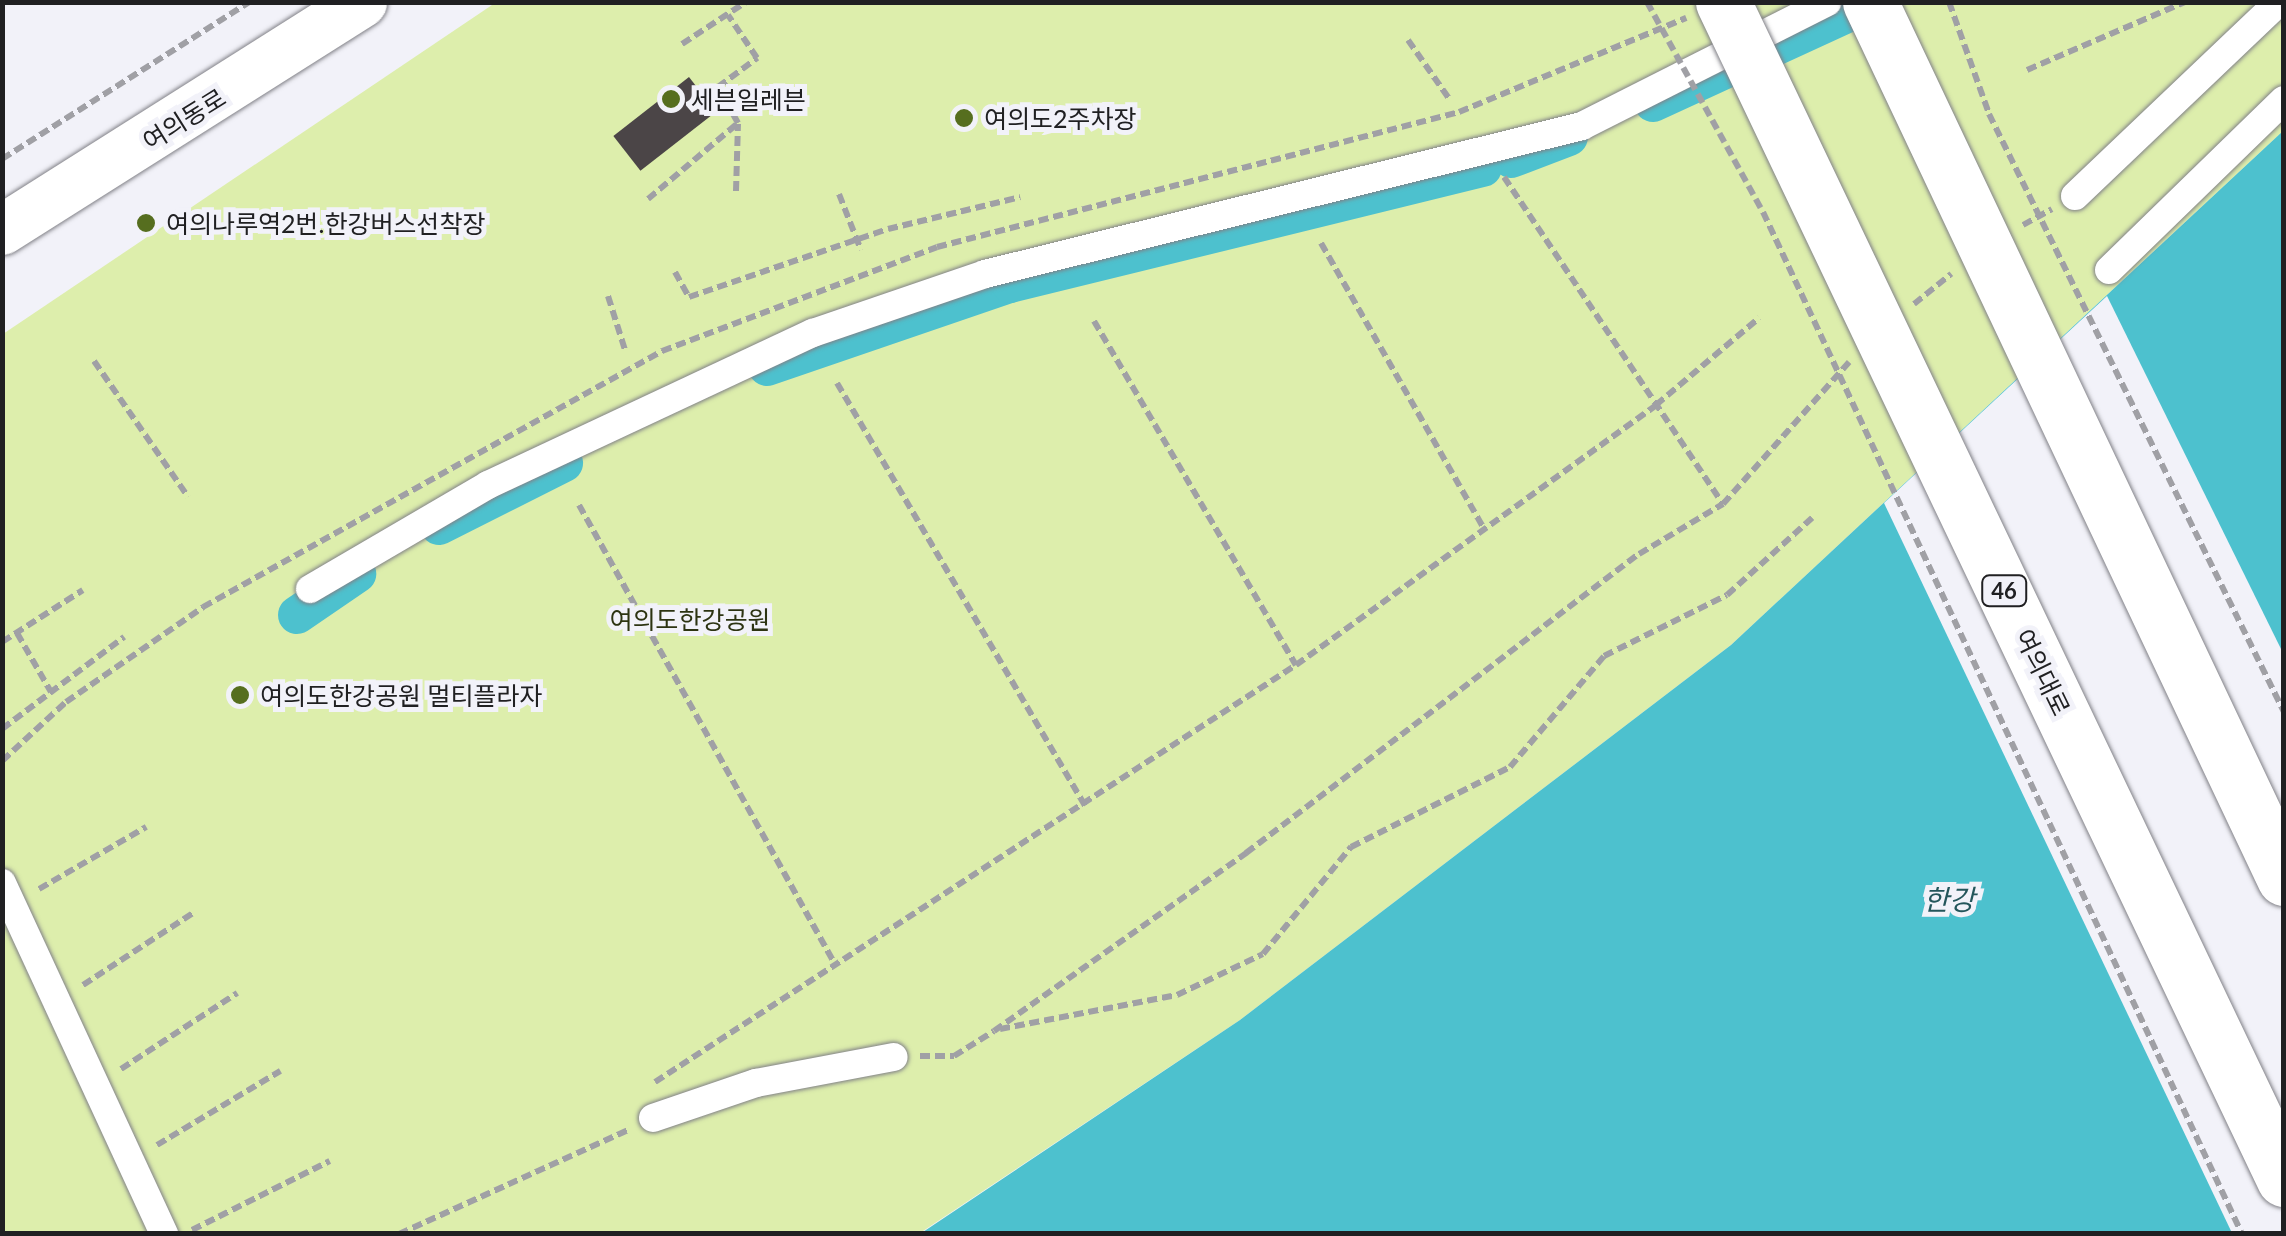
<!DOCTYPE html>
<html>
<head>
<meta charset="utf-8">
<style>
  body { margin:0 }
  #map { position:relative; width:2286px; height:1236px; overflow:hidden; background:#f2f2f9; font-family:Lato,"Noto Sans KR",sans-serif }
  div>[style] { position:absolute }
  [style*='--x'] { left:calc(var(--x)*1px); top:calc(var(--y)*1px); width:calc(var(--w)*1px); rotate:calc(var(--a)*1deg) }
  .green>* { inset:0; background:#ddeeac }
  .water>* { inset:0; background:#4dc1ce }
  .pier>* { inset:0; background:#f2f2f9 }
  .canal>* { height:38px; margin:-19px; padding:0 19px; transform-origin:19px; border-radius:19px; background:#4dc1ce }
  .building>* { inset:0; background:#4b4547; transform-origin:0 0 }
  .path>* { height:6px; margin-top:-3px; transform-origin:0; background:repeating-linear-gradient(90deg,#a0a0a5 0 10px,transparent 0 15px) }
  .roads { filter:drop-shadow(0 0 2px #818187) drop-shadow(0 0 2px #818187) }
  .pedestrian>* { height:28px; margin:-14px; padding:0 14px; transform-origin:14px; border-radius:14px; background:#fff }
  .secondary>* { height:50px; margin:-25px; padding:0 25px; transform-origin:25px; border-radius:25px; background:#fff }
  .path-bridge>* { height:6px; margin-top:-3px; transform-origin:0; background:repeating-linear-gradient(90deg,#a0a0a5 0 10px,transparent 0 15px) }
  .bridges { filter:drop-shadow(0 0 2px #818187) drop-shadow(0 0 2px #818187) }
  .primary-bridge>* { height:55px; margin:-27.5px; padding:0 27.5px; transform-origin:27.5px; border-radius:27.5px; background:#fff }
  .dots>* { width:28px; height:28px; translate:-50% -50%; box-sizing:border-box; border:5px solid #f2f2f9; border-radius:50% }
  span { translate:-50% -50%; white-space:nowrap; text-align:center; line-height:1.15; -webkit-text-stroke:10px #f2f2f9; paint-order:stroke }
  .shield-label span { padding:2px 8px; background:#f2f2f9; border:2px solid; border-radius:8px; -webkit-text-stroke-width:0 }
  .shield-label { font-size:22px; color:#202022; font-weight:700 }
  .poi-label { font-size:25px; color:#202022 }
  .left { translate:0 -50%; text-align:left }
  .street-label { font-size:25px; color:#202022 }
  .park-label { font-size:25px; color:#2d3412 }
  .water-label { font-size:28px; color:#24565b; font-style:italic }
  .frame { position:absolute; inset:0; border:5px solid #202022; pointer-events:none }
</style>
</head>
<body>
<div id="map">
  <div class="green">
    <div style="clip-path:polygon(495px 3px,2283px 3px,2283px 131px,1731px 645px,1240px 1020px,920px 1233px,3px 1234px,3px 334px)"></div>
  </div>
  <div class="water">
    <div style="clip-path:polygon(2283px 131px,2283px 1233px,920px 1234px,1240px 1020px,1731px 645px)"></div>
  </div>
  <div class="pier">
    <div style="clip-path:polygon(2107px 296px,2283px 653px,2283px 1233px,2232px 1233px,1884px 503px)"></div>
  </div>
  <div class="canal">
    <div style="--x:1653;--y:103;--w:242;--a:-24.7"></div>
    <div style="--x:1511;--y:159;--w:62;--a:-20.8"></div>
    <div style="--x:767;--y:367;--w:257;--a:-18.9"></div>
    <div style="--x:1010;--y:284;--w:487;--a:-13.8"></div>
    <div style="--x:439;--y:526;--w:140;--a:-26.7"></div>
    <div style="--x:297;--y:615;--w:73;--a:-34.3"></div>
  </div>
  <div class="building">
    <div style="left:689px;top:77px;width:44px;height:96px;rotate:52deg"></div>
  </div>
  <div class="path">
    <div style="--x:1408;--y:40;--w:73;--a:55"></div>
    <div style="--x:682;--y:44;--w:77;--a:-33.3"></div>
    <div style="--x:2027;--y:70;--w:172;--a:-23.3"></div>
    <div style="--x:2;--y:159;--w:293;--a:-32.4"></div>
    <div style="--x:1504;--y:177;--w:394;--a:56.2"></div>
    <div style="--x:736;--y:191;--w:67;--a:-88.3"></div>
    <div style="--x:839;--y:194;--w:60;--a:68.6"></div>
    <div style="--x:648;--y:199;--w:118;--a:-40.2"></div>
    <div style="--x:738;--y:123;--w:41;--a:-119.1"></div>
    <div style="--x:718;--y:87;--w:49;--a:-36.6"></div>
    <div style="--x:757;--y:58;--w:52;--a:-124"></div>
    <div style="--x:2023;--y:225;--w:33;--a:-29"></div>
    <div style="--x:1321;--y:243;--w:331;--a:60.3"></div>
    <div style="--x:675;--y:272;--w:29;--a:61"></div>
    <div style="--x:689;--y:297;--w:210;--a:-18.9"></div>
    <div style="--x:888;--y:229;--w:136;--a:-13.6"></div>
    <div style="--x:608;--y:296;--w:57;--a:72.5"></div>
    <div style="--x:1914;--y:304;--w:48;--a:-39"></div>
    <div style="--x:1094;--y:321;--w:399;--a:59.6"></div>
    <div style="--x:94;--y:361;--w:165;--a:55.3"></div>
    <div style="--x:837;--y:383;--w:494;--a:59.6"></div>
    <div style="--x:579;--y:505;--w:528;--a:60.86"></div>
    <div style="--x:17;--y:633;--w:68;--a:60"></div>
    <div style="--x:2;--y:642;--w:96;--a:-32.7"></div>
    <div style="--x:2;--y:729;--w:153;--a:-37"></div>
    <div style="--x:2;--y:761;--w:87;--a:-42.7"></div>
    <div style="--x:66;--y:702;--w:167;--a:-34.7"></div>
    <div style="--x:203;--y:607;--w:526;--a:-29.15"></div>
    <div style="--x:662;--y:351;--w:294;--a:-20.7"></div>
    <div style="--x:937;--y:247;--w:539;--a:-14.5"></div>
    <div style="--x:1459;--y:112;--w:246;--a:-22.5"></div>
    <div style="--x:39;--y:889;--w:124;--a:-30.1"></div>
    <div style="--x:83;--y:985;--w:131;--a:-33.2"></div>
    <div style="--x:1000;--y:1029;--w:180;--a:-10.9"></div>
    <div style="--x:1177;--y:995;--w:95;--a:-25.5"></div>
    <div style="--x:1263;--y:954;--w:139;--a:-50.6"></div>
    <div style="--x:1351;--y:847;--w:178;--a:-26.7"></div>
    <div style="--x:1510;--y:767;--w:145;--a:-49.7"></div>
    <div style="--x:1604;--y:656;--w:137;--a:-26.4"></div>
    <div style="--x:1727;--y:595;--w:115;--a:-42.2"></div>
    <div style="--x:920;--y:1056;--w:34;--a:0"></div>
    <div style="--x:954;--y:1056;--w:47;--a:-32"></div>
    <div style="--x:994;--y:1031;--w:309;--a:-35.2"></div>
    <div style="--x:1246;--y:853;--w:494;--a:-37.3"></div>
    <div style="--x:1639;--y:554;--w:98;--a:-30.8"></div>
    <div style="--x:1723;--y:504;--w:190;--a:-48.4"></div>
    <div style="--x:121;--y:1069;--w:139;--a:-33.2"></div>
    <div style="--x:655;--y:1082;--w:765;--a:-33.05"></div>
    <div style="--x:1296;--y:665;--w:444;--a:-35.8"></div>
    <div style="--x:1656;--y:405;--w:135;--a:-40.2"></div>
    <div style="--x:157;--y:1145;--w:144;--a:-31"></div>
    <div style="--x:192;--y:1230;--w:154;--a:-26.6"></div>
    <div style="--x:399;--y:1234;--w:254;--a:-24.4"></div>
  </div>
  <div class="roads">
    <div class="pedestrian">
      <div style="--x:2075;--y:196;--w:282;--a:-43.6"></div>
      <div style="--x:2109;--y:270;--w:244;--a:-44.2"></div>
      <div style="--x:310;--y:589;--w:206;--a:-30.3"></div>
      <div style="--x:488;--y:485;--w:359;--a:-25.1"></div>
      <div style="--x:813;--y:333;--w:182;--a:-18.9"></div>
      <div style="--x:985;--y:274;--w:615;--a:-13.92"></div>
      <div style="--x:1582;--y:126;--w:275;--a:-26.8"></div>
      <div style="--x:2;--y:883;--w:387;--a:65.2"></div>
      <div style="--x:653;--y:1118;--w:109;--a:-18.8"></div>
      <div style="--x:756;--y:1083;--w:140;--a:-10.7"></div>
    </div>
    <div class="secondary">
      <div style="--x:2;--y:230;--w:426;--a:-32.3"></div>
    </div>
  </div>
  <div class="path-bridge">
    <div style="--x:1647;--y:2;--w:240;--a:61.1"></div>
    <div style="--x:1763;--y:212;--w:1129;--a:64.89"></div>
    <div style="--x:1949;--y:2;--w:119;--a:70.3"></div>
    <div style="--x:1989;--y:114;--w:667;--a:63.74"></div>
  </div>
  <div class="bridges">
    <div class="primary-bridge">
      <div style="--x:1723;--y:2;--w:1304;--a:64.52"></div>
      <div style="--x:1870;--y:2;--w:969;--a:64.7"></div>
    </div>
  </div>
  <div class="dots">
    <div style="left:671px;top:99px;background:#566e1f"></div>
    <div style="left:964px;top:118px;background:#566e1f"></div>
    <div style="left:146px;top:223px;background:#566e1f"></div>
    <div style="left:240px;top:695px;background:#566e1f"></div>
  </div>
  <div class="shield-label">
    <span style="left:2004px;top:591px">46</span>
  </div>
  <div class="poi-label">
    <span class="left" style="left:691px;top:99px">세븐일레븐</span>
    <span class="left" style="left:984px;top:118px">여의도2주차장</span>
    <span class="left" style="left:166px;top:223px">여의나루역2번.한강버스선착장</span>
    <span class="left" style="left:260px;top:695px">여의도한강공원 멀티플라자</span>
  </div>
  <div class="street-label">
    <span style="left:184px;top:119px;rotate:-32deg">여의동로</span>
    <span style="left:2043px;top:672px;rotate:64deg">여의대로</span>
  </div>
  <div class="park-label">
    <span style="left:690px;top:619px">여의도한강공원</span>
  </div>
  <div class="water-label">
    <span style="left:1949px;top:899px">한강</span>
  </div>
  <div class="frame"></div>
</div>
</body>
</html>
